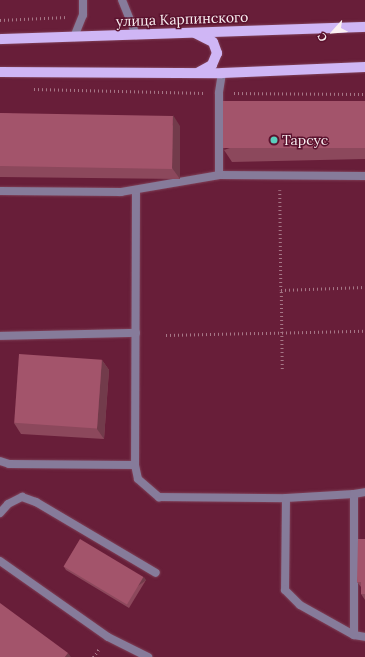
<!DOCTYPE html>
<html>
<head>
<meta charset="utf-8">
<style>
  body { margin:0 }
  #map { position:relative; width:365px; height:657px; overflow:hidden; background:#681e39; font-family:Lora,serif }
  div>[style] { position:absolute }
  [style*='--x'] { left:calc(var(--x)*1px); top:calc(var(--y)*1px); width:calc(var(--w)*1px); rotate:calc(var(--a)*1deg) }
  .path>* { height:2.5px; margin-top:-1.25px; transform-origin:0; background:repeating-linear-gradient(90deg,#a67787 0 1px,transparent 0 4px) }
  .roads { filter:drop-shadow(0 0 1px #7f4057) drop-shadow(0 0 1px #7f4057) }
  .service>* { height:8px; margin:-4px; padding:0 4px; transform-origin:4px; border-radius:4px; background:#867b9a }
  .primary>* { height:10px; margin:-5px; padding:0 5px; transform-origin:5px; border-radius:5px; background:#cfb6f5 }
  .wall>* { inset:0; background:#8c485c }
  .shaded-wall>* { inset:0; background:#723b4b; transform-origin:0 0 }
  .building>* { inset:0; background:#a3546b; transform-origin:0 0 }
  .dots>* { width:11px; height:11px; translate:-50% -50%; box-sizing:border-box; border:2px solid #5b122e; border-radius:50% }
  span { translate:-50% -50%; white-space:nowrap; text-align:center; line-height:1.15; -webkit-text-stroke:3px #5b122e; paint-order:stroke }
  .street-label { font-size:14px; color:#faf0f2 }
  .poi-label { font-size:14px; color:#faf0f2 }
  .left { translate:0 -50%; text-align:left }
  .north { position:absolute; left:313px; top:12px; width:40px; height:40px; -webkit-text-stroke:3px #5b122e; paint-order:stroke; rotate:243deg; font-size:11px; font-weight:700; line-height:16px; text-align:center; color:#faf0f2 }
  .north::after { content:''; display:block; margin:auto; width:14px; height:18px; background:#faf0f2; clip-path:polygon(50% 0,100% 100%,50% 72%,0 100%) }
</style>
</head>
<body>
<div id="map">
  <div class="path">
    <div style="--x:0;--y:20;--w:67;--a:-2.6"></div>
    <div style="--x:34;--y:89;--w:171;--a:1.3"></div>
    <div style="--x:234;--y:93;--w:131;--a:0.4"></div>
    <div style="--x:280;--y:190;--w:100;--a:89.4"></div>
    <div style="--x:166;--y:335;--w:199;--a:-1.2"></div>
    <div style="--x:282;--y:369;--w:79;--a:-90.7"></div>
    <div style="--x:281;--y:290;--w:84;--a:-2"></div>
    <div style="--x:93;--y:657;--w:10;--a:-53"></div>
  </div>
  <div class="roads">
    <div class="service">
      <div style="--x:122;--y:0;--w:38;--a:68"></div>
      <div style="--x:74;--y:37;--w:24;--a:-68"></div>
      <div style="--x:83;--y:15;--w:15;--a:-90"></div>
      <div style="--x:222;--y:73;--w:20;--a:99"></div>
      <div style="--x:219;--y:93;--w:82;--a:90"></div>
      <div style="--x:219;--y:175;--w:146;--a:0.4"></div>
      <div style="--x:136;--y:190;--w:275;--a:90.2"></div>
      <div style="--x:135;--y:465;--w:14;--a:78"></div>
      <div style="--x:138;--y:479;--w:28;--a:41"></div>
      <div style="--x:159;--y:497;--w:127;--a:0.5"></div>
      <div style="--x:286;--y:498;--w:92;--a:90.6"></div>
      <div style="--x:285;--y:590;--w:21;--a:45"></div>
      <div style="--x:300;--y:605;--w:62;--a:29.1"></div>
      <div style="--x:354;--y:635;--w:11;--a:10"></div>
      <div style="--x:0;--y:191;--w:121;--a:0.5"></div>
      <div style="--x:121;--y:192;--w:99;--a:-9.8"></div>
      <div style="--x:0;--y:336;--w:136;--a:-1.3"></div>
      <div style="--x:0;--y:461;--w:9;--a:18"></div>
      <div style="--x:9;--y:464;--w:126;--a:0.5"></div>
      <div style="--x:286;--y:498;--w:68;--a:-3.4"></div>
      <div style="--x:0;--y:513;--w:12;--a:-48"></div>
      <div style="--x:8;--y:504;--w:16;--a:-27"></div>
      <div style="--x:22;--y:497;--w:15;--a:20"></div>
      <div style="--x:36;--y:502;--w:139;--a:30.6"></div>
      <div style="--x:0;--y:561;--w:132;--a:35.1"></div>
      <div style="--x:108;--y:637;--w:45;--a:26.6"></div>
      <div style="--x:354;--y:635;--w:141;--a:-90"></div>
      <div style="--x:354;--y:494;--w:11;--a:-10"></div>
    </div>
    <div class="primary">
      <div style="--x:195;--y:33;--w:20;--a:27"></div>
      <div style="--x:213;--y:42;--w:12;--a:70"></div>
      <div style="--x:217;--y:53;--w:13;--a:113"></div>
      <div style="--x:212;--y:65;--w:15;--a:152"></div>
      <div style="--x:0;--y:39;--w:365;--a:-1.9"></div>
      <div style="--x:0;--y:72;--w:222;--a:0.3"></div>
      <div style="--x:222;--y:73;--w:143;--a:-2.4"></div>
    </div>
  </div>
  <div class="wall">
    <div style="clip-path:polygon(365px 101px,365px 159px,232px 162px,224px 150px)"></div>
    <div style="clip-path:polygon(0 113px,180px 126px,180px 179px,0 177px)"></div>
    <div style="clip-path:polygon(102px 360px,109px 370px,104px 439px,21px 434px,14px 423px)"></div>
    <div style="clip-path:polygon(365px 530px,365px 600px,361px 594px,361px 587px,357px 582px,365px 539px)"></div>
    <div style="clip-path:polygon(64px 567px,146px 580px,129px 608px,66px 570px)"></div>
  </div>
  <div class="shaded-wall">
    <div style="clip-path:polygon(173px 115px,180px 126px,180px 179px,172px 168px)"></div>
    <div style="clip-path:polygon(102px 360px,109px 370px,104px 439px,97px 429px)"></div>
    <div style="left:144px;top:577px;width:4px;height:33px;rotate:56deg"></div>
    <div style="clip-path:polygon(68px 653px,71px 657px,65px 657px)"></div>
  </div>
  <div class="building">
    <div style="left:365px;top:101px;width:47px;height:142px;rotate:90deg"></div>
    <div style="left:0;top:113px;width:173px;height:53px;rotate:1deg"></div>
    <div style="left:19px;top:354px;width:83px;height:69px;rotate:4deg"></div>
    <div style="clip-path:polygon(365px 530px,365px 594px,361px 594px,361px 582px,357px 582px,358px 539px,365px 539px)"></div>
    <div style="left:80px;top:539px;width:74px;height:32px;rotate:31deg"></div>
    <div style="clip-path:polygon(0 603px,68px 653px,65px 657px,0 657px)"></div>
  </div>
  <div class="dots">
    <div style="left:274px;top:140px;background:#5acebd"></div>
  </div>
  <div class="street-label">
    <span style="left:182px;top:19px;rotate:-2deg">улица Карпинского</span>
  </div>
  <div class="poi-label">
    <span class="left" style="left:282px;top:140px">Тарсус</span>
  </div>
  <div class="north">С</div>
</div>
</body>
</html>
